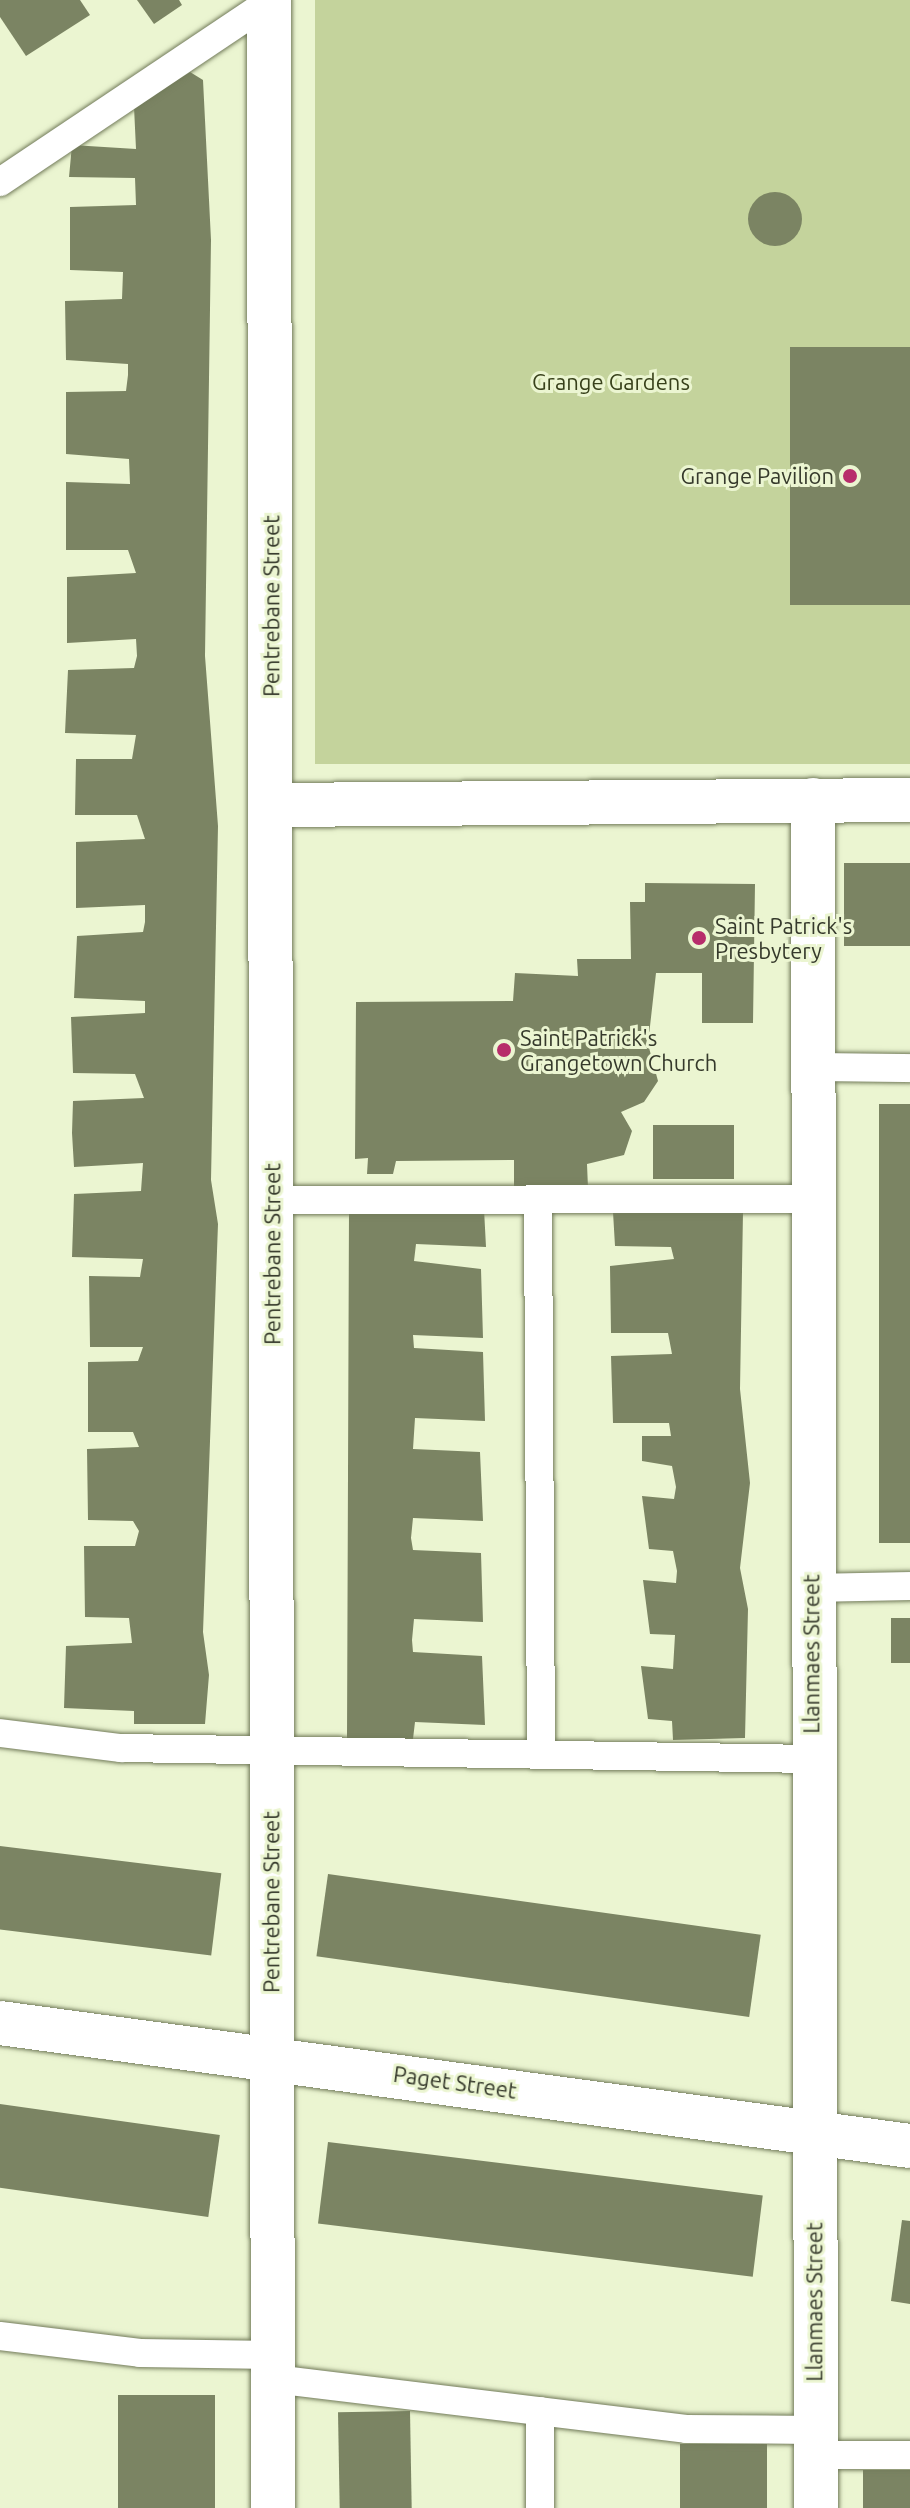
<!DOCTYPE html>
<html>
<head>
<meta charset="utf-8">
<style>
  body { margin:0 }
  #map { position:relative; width:910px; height:2508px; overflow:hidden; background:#ebf5d1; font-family:Ubuntu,sans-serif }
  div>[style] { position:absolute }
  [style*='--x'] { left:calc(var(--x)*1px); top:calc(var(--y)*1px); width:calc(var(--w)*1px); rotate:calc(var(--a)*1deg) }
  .green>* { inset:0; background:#c4d39c; transform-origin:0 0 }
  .building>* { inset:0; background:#7b8463; transform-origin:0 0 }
  .round { border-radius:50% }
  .roads { filter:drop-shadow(0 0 2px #727b5a) drop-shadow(0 0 2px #727b5a) }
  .service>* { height:28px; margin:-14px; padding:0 14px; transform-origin:14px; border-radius:14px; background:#fff }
  .minor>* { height:44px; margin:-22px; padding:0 22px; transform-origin:22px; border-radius:22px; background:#fff }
  .dots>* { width:22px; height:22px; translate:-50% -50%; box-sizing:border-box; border:4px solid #ebf5d1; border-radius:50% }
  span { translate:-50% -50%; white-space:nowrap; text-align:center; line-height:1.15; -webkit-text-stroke:6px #ebf5d1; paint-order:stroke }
  .park-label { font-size:22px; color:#38411b }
  .poi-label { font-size:22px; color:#35392b }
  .right { translate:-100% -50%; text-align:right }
  .left { translate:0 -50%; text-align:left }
  .street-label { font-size:22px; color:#35392b }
</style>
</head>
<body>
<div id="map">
  <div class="green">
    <div style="left:315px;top:0;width:595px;height:764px"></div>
  </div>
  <div class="building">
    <div style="clip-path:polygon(0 0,80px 0,90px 15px,26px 56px,0 17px)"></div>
    <div style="clip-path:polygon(137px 0,179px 0,182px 5px,154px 24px)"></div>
    <div style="clip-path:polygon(190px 72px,203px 80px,211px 240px,205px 656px,218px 826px,211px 1180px,218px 1224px,203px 1632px,209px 1675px,205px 1724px,134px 1724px,134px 1711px,64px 1708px,66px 1646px,132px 1643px,129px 1618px,85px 1617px,84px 1546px,135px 1546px,139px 1531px,133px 1521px,88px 1520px,87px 1449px,139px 1447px,133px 1432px,88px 1432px,88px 1362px,138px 1361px,143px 1347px,90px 1347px,89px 1276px,140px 1277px,143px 1259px,72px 1257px,74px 1194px,141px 1191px,143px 1163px,74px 1167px,72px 1133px,73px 1101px,144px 1098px,135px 1074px,73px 1073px,71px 1017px,145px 1013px,145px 1001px,74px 998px,77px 936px,143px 932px,145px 922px,145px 905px,76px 908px,76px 842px,145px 839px,137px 815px,75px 815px,76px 759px,132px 759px,136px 735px,65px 733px,68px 670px,134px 668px,137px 656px,136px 639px,67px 643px,67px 577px,136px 573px,128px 550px,66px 550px,66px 482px,130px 484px,129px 459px,66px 454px,66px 392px,126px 391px,128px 375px,128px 364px,66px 360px,65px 301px,122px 299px,123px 272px,70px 270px,70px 207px,136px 205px,135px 178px,69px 177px,72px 145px,136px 149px,134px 107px)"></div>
    <div class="round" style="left:748px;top:192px;width:54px;height:54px"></div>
    <div style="left:790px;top:347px;width:120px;height:258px"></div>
    <div style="left:910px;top:863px;width:83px;height:66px;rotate:90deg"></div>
    <div style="clip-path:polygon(645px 883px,755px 884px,753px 1023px,702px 1023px,702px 973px,656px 973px,648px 1044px,658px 1081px,644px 1102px,621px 1112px,632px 1131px,624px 1155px,587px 1164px,588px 1188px,514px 1187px,514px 1160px,396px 1161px,393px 1174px,367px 1174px,368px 1158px,355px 1159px,356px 1002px,513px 1001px,515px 973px,578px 976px,577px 959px,631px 959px,630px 902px,645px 902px)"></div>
    <div style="left:879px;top:1104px;width:31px;height:439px"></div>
    <div style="left:653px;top:1125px;width:81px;height:54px"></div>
    <div style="clip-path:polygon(349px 1209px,484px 1209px,486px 1247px,416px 1244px,414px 1261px,481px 1269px,483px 1338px,413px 1335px,414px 1348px,483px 1352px,485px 1421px,415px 1418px,413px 1449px,480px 1452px,483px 1521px,413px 1518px,411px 1538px,413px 1550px,481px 1553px,483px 1622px,414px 1619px,412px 1640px,413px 1652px,482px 1656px,485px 1725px,415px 1722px,413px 1739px,347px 1738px)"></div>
    <div style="clip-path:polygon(613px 1212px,743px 1212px,740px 1389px,750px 1483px,740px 1568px,748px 1609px,745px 1738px,673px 1740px,672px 1721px,648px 1719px,641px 1666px,673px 1669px,675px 1635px,650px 1634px,643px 1580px,676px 1583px,677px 1571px,673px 1551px,649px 1549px,642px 1496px,674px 1499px,676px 1487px,672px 1466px,642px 1461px,642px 1436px,671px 1436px,669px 1423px,613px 1423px,611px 1356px,672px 1354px,668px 1333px,611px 1333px,610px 1266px,674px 1259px,671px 1247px,615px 1246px)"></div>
    <div style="left:910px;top:1618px;width:45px;height:19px;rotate:90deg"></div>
    <div style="left:0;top:1846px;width:223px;height:83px;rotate:7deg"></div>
    <div style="left:328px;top:1874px;width:437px;height:83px;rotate:8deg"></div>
    <div style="left:0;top:2104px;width:222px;height:83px;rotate:8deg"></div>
    <div style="left:328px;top:2142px;width:438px;height:82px;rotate:7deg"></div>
    <div style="clip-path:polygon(902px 2220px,910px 2221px,910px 2304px,891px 2301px)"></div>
    <div style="left:118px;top:2395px;width:97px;height:113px"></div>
    <div style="left:410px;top:2411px;width:97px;height:72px;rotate:89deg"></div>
    <div style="left:767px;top:2444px;width:64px;height:87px;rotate:90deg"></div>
    <div style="left:910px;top:2470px;width:38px;height:47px;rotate:90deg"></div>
  </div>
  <div class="roads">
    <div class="service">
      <div style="--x:0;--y:182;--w:324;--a:-33.8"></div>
      <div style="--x:809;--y:1067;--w:101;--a:0.6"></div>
      <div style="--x:272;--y:1200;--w:538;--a:-0.11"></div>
      <div style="--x:538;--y:1202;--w:552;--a:89.69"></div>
      <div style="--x:812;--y:1588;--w:98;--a:-1.2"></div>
      <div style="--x:0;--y:1733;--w:122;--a:7.1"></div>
      <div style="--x:121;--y:1748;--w:689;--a:0.91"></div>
      <div style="--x:0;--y:2336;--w:141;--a:6.9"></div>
      <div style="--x:140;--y:2353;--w:134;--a:0.9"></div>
      <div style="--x:274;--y:2379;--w:415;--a:6.9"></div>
      <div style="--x:686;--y:2429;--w:128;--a:0.4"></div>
      <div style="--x:816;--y:2455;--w:94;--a:0"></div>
      <div style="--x:540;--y:2508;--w:97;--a:-90"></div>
    </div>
    <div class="minor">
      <div style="--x:269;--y:0;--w:2508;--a:89.91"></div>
      <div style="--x:813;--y:800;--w:1708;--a:89.9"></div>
      <div style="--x:271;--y:805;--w:639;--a:-0.45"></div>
      <div style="--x:0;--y:2023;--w:918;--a:7.7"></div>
    </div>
  </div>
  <div class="dots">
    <div style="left:850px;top:476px;background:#b72d6b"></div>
    <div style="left:699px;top:938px;background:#b72d6b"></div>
    <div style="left:504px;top:1050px;background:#b72d6b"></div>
  </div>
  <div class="park-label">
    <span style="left:611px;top:382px">Grange Gardens</span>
  </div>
  <div class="poi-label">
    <span class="right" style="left:834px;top:476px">Grange Pavilion</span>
    <span class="left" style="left:715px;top:938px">Saint Patrick's<br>Presbytery</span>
    <span class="left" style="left:520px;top:1050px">Saint Patrick's<br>Grangetown Church</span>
  </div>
  <div class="street-label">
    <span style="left:271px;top:606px;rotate:-90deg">Pentrebane Street</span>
    <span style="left:272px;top:1254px;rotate:-90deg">Pentrebane Street</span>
    <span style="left:811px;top:1654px;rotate:-90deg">Llanmaes Street</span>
    <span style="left:271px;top:1902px;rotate:-90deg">Pentrebane Street</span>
    <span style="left:455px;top:2082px;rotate:8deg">Paget Street</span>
    <span style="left:814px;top:2302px;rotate:-90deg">Llanmaes Street</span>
  </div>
</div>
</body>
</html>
